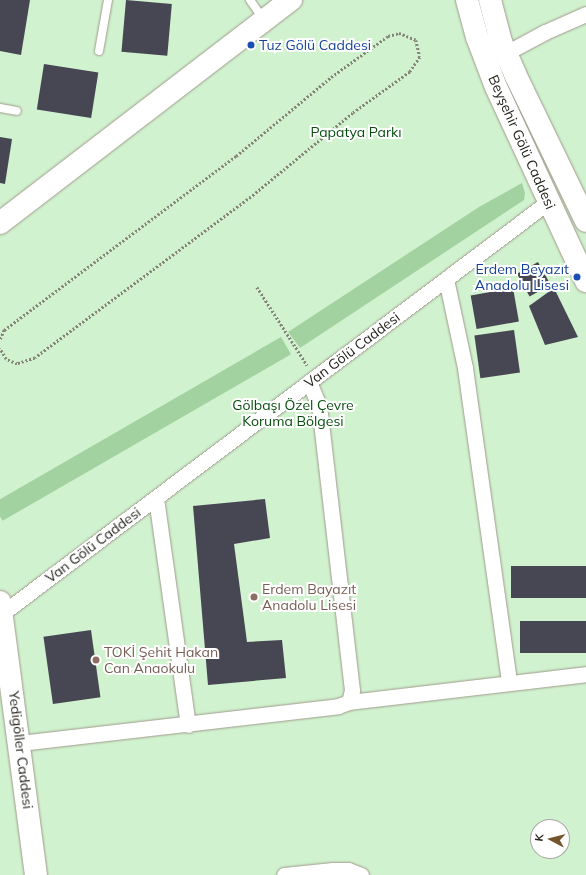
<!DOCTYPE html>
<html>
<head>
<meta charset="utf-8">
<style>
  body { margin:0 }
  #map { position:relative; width:586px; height:875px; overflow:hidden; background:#faf5e6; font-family:Mulish,sans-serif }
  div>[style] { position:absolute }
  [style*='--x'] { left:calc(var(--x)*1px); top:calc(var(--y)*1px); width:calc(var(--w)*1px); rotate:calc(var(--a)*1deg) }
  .green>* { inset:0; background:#d1f2cf }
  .forest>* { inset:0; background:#a2d2a0; transform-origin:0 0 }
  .building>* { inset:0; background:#474754; transform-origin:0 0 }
  .path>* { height:2.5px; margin-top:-1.25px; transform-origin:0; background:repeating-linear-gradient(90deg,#87847a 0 2px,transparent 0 4px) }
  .roads { filter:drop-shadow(0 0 1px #9f9a8c) drop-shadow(0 0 1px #9f9a8c) }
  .lane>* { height:8px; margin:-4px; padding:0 4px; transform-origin:4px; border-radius:4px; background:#fff }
  .street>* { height:15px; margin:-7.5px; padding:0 7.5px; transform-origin:7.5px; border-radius:7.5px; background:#fff }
  .secondary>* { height:22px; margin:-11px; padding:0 11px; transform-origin:11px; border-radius:11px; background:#fff }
  .dots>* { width:11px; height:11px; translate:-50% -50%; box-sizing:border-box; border:2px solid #fff; border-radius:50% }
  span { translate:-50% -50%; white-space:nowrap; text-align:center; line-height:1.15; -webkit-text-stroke:4px #fff; paint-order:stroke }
  .transit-label { font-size:14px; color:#164399 }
  .left { translate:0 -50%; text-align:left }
  .right { translate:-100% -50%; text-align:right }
  .park-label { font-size:14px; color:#074e0e }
  .street-label { font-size:14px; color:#24221d }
  .education-label { font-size:14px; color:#785e54 }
  .north { position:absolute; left:530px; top:819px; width:40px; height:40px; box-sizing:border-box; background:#fff; border:1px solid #a7a7a5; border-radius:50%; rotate:277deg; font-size:11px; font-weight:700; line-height:16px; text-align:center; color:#24221d }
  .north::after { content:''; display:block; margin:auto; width:14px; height:18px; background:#74542a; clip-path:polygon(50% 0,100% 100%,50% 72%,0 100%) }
</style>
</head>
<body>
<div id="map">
  <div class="green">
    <div style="clip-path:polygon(evenodd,0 0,586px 0,586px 875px,0 875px,0 0,538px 827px,562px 827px,562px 851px,538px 851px,538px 827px)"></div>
  </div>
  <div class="forest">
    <div style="clip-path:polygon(522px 183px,525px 193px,524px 200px,300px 348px,288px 332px,479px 207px)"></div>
    <div style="left:281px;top:337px;width:20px;height:333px;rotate:60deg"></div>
  </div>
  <div class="building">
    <div style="clip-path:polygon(0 0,30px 0,21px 55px,0 51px)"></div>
    <div style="left:126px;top:0;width:46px;height:52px;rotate:5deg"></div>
    <div style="left:44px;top:64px;width:55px;height:46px;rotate:9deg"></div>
    <div style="clip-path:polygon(0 137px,12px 139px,5px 184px,0 183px)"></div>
    <div style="left:538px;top:262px;width:26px;height:24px;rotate:61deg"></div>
    <div style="left:513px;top:288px;width:34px;height:43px;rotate:80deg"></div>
    <div style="clip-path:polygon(554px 288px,578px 337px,545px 345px,529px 306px)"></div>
    <div style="left:514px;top:330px;width:43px;height:40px;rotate:82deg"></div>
    <div style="clip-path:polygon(265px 499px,270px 538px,234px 544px,247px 642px,282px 640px,286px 678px,208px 685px,193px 506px)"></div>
    <div style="left:586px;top:566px;width:32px;height:75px;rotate:90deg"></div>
    <div style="left:586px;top:621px;width:32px;height:66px;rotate:90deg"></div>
    <div style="left:91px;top:630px;width:68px;height:48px;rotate:82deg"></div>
  </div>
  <div class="path">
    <div style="--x:257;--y:287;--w:93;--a:57.3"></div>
    <div style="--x:0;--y:339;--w:10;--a:-66"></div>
    <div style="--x:4;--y:330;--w:290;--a:-36.9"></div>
    <div style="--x:236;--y:156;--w:124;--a:-39.7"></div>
    <div style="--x:331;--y:77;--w:70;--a:-35.7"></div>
    <div style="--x:388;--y:36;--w:11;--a:-15"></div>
    <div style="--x:399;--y:33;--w:18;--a:22"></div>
    <div style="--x:416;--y:40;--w:17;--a:77"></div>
    <div style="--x:420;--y:57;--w:18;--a:124"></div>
    <div style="--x:410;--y:72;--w:70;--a:144.3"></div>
    <div style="--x:353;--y:113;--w:132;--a:140.5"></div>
    <div style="--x:251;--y:197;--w:269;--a:143.3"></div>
    <div style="--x:35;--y:358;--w:19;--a:162"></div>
    <div style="--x:17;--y:364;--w:12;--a:-156"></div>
    <div style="--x:6;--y:359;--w:12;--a:-121"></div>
  </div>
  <div class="roads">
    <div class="lane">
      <div style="--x:250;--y:0;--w:24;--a:55"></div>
      <div style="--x:99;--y:51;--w:52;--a:-80"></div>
      <div style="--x:0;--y:108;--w:17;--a:10"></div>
    </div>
    <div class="street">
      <div style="--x:506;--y:53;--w:44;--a:-28.3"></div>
      <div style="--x:545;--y:32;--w:45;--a:-23.7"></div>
      <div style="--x:446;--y:279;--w:91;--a:77.9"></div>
      <div style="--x:465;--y:368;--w:317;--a:82"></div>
      <div style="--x:309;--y:382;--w:25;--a:67"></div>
      <div style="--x:319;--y:405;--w:287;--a:83.4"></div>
      <div style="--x:352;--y:690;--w:12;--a:104"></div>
      <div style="--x:156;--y:498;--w:229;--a:82"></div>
      <div style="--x:0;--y:615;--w:686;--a:-37"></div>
      <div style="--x:20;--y:743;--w:320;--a:-6.6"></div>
      <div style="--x:338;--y:706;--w:12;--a:-20"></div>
      <div style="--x:349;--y:702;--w:239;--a:-6.7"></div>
      <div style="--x:284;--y:875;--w:49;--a:-5.8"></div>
      <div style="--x:333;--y:870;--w:15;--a:0"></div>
      <div style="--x:348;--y:870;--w:14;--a:21"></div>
    </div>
    <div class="secondary">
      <div style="--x:467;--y:0;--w:38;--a:75"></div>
      <div style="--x:477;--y:37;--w:53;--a:69.2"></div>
      <div style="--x:496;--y:87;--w:214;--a:65.1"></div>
      <div style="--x:490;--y:0;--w:43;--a:75.3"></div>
      <div style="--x:501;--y:42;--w:35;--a:66"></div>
      <div style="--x:515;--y:74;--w:163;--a:64.2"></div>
      <div style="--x:0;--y:223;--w:367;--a:-37.5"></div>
      <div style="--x:0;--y:602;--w:275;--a:82.5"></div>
    </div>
  </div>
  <div class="dots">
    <div style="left:251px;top:45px;background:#1a4fb4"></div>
    <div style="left:577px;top:277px;background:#1a4fb4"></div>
    <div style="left:254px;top:597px;background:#8d6e63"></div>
    <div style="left:96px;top:660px;background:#8d6e63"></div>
  </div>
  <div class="transit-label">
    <span class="left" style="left:259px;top:45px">Tuz Gölü Caddesi</span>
    <span class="right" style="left:569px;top:277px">Erdem Beyazıt<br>Anadolu Lisesi</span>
  </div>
  <div class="park-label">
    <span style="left:356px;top:132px">Papatya Parkı</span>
    <span style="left:293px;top:413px">Gölbaşı Özel Çevre<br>Koruma Bölgesi</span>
  </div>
  <div class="street-label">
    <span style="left:522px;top:142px;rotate:66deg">Beyşehir Gölü Caddesi</span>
    <span style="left:352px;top:350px;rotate:-37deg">Van Gölü Caddesi</span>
    <span style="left:93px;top:545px;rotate:-37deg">Van Gölü Caddesi</span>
    <span style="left:21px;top:750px;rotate:83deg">Yedigöller Caddesi</span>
  </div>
  <div class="education-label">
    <span class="left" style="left:262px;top:597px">Erdem Bayazıt<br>Anadolu Lisesi</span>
    <span class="left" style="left:104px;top:660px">TOKİ Şehit Hakan<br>Can Anaokulu</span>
  </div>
  <div class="north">K</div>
</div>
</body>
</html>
